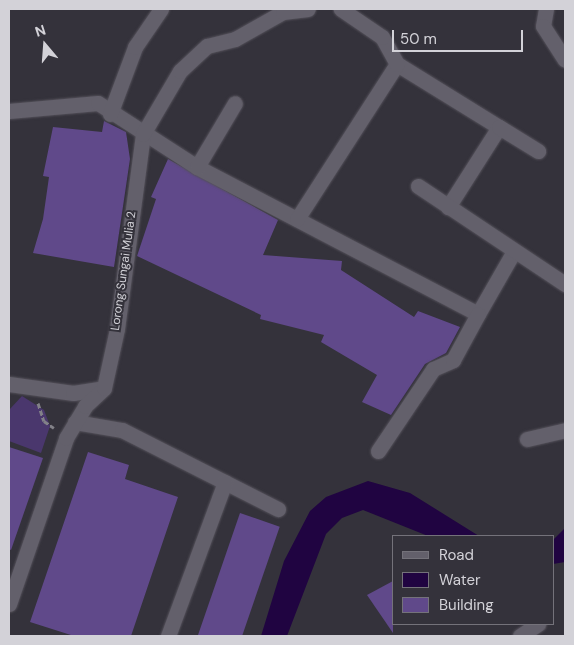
<!DOCTYPE html>
<html>
<head>
<meta charset="utf-8">
<style>
  body { margin:0 }
  #map { position:relative; width:574px; height:645px; overflow:hidden; background:#34323b; font-family:"DM Sans",sans-serif }
  div>[style] { position:absolute }
  [style*='--x'] { left:calc(var(--x)*1px); top:calc(var(--y)*1px); width:calc(var(--w)*1px); rotate:calc(var(--a)*1deg) }
  .green>* { inset:0; background:#4a376d }
  .water>* { inset:0; background:#200441 }
  .building>* { inset:0; background:#60498a; transform-origin:0 0 }
  .path>* { height:3px; margin-top:-1.5px; transform-origin:0; background:repeating-linear-gradient(90deg,#828188 0 5px,transparent 0 7.5px) }
  .roads { filter:drop-shadow(0 0 1px #535059) drop-shadow(0 0 1px #535059) }
  .minor>* { height:15px; margin:-7.5px; padding:0 7.5px; transform-origin:7.5px; border-radius:7.5px; background:#63606b }
  span { translate:-50% -50%; white-space:nowrap; text-align:center; line-height:1.15; -webkit-text-stroke:4px #34323b; paint-order:stroke }
  .street-label { font-size:12px; color:#d3d2d8 }
  .frame { position:absolute; inset:0; border:10px solid #d3d2d8; pointer-events:none }
  .legend { position:absolute; left:392px; top:535px; width:162px; height:90px; box-sizing:border-box; background:#34323b; border:1px solid #74727a; margin:0; padding:6px 9px; list-style:none; font-size:15px; color:#d3d2d8 }
  .legend li { display:flex; align-items:center; gap:10px; height:25px }
  .legend b { width:25px; border:1px solid #74727a }
  .north { position:absolute; left:20px; top:20px; width:50px; height:50px; -webkit-text-stroke:4px #34323b; paint-order:stroke; rotate:342deg; font-size:14px; font-weight:700; line-height:20px; text-align:center; color:#d3d2d8 }
  .north::after { content:''; display:block; margin:auto; width:18px; height:22px; background:#d3d2d8; clip-path:polygon(50% 0,100% 100%,50% 72%,0 100%) }
  .scale { position:absolute; left:392px; top:30px; width:131px; height:22px; box-sizing:border-box; border:2px solid #d3d2d8; border-top:0; padding-left:6px; font-size:15px; line-height:18px; white-space:nowrap; color:#d3d2d8; -webkit-text-stroke:4px #34323b; paint-order:stroke }
</style>
</head>
<body>
<div id="map">
  <div class="green">
    <div style="clip-path:polygon(22px 396px,44px 410px,50px 426px,41px 453px,9px 441px,9px 410px)"></div>
  </div>
  <div class="water">
    <div style="clip-path:polygon(368px 481px,410px 493px,479px 536px,428px 536px,363px 510px,342px 518px,326px 534px,287px 636px,261px 636px,284px 561px,310px 511px,326px 497px)"></div>
    <div style="clip-path:polygon(565px 528px,565px 562px,553px 564px,553px 540px)"></div>
  </div>
  <div class="building">
    <div style="clip-path:polygon(104px 121px,126px 132px,130px 159px,114px 267px,33px 253px,43px 219px,49px 177px,43px 176px,53px 127px,102px 132px)"></div>
    <div style="clip-path:polygon(168px 159px,278px 220px,263px 255px,342px 261px,341px 270px,414px 317px,418px 311px,460px 327px,446px 353px,425px 364px,391px 415px,362px 402px,377px 375px,321px 342px,324px 335px,260px 319px,261px 315px,137px 256px,156px 199px,151px 197px)"></div>
    <div style="clip-path:polygon(9px 447px,43px 458px,11px 550px,9px 549px)"></div>
    <div style="clip-path:polygon(88px 452px,129px 465px,125px 479px,178px 497px,131px 636px,74px 636px,30px 622px)"></div>
    <div style="left:240px;top:513px;width:42px;height:130px;rotate:19deg"></div>
    <div style="clip-path:polygon(393px 581px,393px 633px,367px 595px)"></div>
  </div>
  <div class="path">
    <div style="--x:38;--y:403;--w:19;--a:72"></div>
    <div style="--x:44;--y:421;--w:12;--a:35"></div>
  </div>
  <div class="roads">
    <div class="minor">
      <div style="--x:546;--y:9;--w:17;--a:100"></div>
      <div style="--x:543;--y:26;--w:40;--a:57.1"></div>
      <div style="--x:397;--y:64;--w:120;--a:31.7"></div>
      <div style="--x:499;--y:127;--w:95;--a:122.5"></div>
      <div style="--x:9;--y:111;--w:89;--a:-5.1"></div>
      <div style="--x:98;--y:103;--w:118;--a:32.9"></div>
      <div style="--x:197;--y:167;--w:317;--a:27.6"></div>
      <div style="--x:478;--y:314;--w:70;--a:-60.2"></div>
      <div style="--x:110;--y:114;--w:72;--a:-69.5"></div>
      <div style="--x:135;--y:47;--w:46;--a:-55.6"></div>
      <div style="--x:499;--y:127;--w:46;--a:31.6"></div>
      <div style="--x:197;--y:167;--w:74;--a:-59.3"></div>
      <div style="--x:418;--y:186;--w:177;--a:33.7"></div>
      <div style="--x:297;--y:219;--w:184;--a:-57.2"></div>
      <div style="--x:397;--y:64;--w:31;--a:-119"></div>
      <div style="--x:382;--y:37;--w:50;--a:-145.7"></div>
      <div style="--x:9;--y:384;--w:65;--a:8"></div>
      <div style="--x:73;--y:393;--w:31;--a:-9"></div>
      <div style="--x:75;--y:422;--w:48;--a:9.7"></div>
      <div style="--x:122;--y:430;--w:175;--a:26.9"></div>
      <div style="--x:527;--y:439;--w:39;--a:-13"></div>
      <div style="--x:378;--y:451;--w:99;--a:-56.1"></div>
      <div style="--x:433;--y:369;--w:22;--a:-24"></div>
      <div style="--x:453;--y:360;--w:52;--a:-61.5"></div>
      <div style="--x:9;--y:604;--w:176;--a:-71"></div>
      <div style="--x:66;--y:438;--w:37;--a:-59"></div>
      <div style="--x:85;--y:406;--w:26;--a:-43"></div>
      <div style="--x:104;--y:388;--w:60;--a:-77.6"></div>
      <div style="--x:117;--y:329;--w:197;--a:-82.4"></div>
      <div style="--x:143;--y:134;--w:73;--a:-59.6"></div>
      <div style="--x:180;--y:71;--w:37;--a:-43"></div>
      <div style="--x:207;--y:46;--w:29;--a:-14"></div>
      <div style="--x:235;--y:39;--w:55;--a:-29.4"></div>
      <div style="--x:283;--y:12;--w:25;--a:-7"></div>
      <div style="--x:168;--y:636;--w:164;--a:-69.7"></div>
      <div style="--x:520;--y:636;--w:22;--a:-34"></div>
    </div>
  </div>
  <div class="street-label">
    <span style="left:124px;top:271px;rotate:-82deg">Lorong Sungai Mulia 2</span>
  </div>
  <div class="frame"></div>
  <ul class="legend">
  <li><b style="height:6px;background:#63606b"></b>Road</li>
  <li><b style="height:14px;background:#200441"></b>Water</li>
  <li><b style="height:14px;background:#60498a"></b>Building</li>
  </ul>
  <div class="north">N</div>
  <div class="scale">50 m</div>
</div>
</body>
</html>
